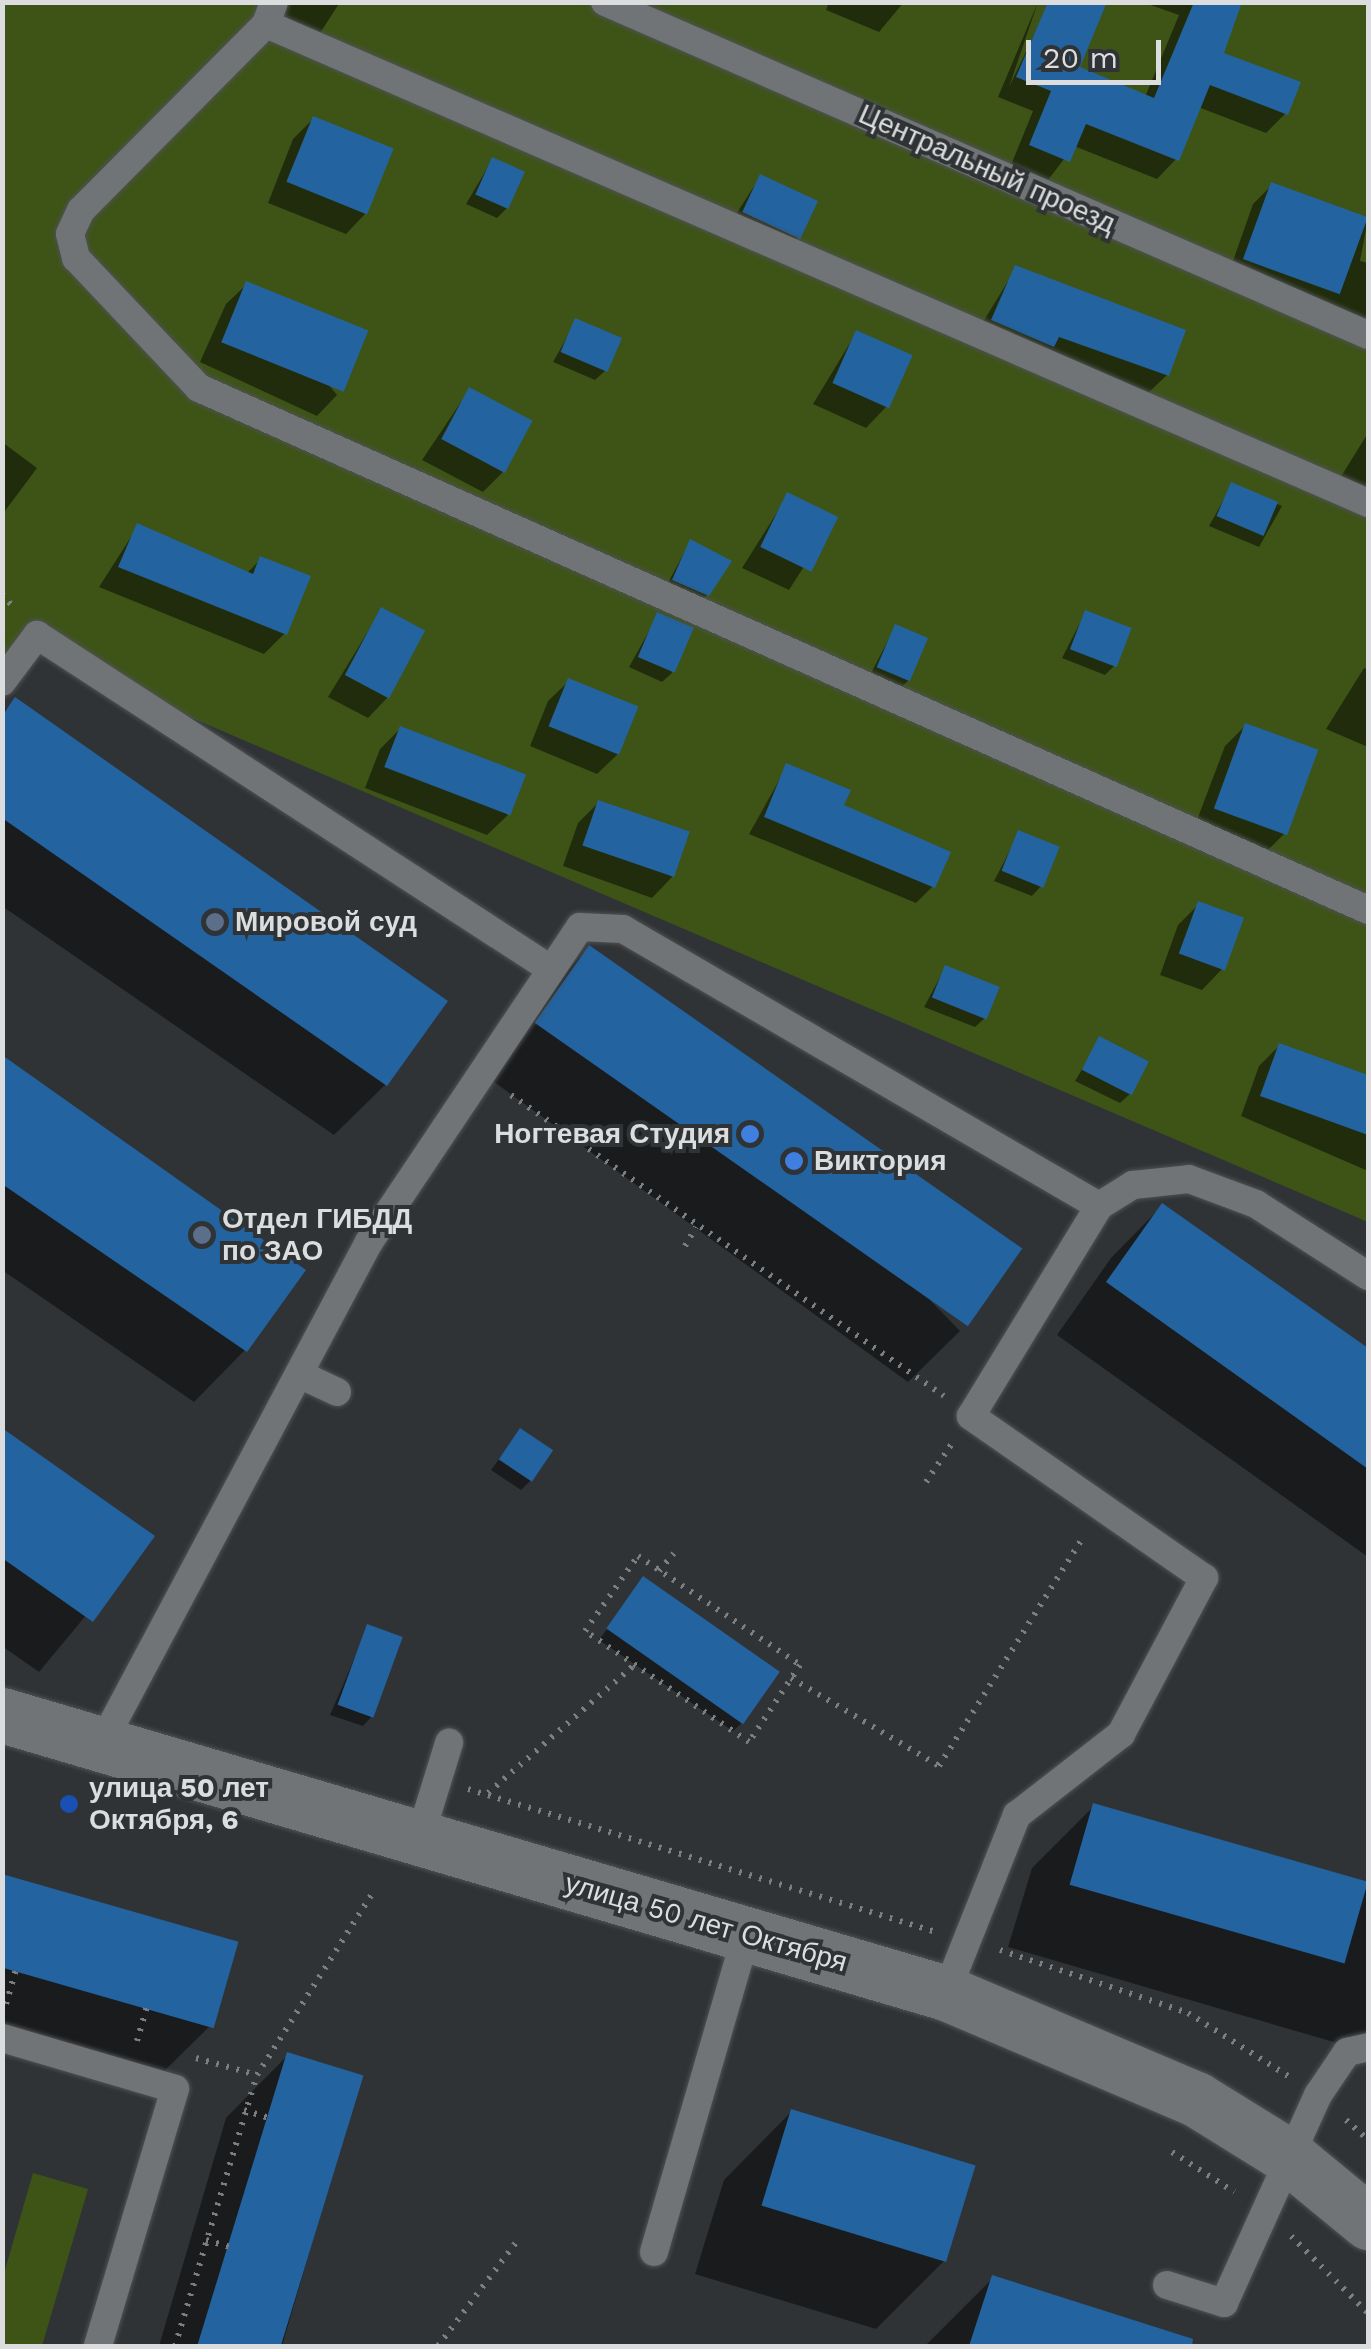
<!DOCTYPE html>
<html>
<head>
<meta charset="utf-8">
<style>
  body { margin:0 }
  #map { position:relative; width:1371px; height:2349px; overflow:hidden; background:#303335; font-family:"Work Sans",sans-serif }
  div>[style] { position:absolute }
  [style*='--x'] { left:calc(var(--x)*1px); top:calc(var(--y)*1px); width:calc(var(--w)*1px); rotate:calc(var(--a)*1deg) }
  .green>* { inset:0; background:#3e5417 }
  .shadow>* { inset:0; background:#0007 }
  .building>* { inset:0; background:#23639f; transform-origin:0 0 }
  .path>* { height:6px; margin-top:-3px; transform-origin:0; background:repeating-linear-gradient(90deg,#7c7f81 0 2.5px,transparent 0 10.5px) }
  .roads { filter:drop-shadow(0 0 2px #4f5153) drop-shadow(0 0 2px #4f5153) }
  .service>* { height:28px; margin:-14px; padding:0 14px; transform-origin:14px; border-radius:14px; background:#717477 }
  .tertiary>* { height:55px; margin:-27.5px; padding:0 27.5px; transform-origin:27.5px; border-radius:27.5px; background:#717477 }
  .dots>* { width:28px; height:28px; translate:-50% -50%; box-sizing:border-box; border:5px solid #303335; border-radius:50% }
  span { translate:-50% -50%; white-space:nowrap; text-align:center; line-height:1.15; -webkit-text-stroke:8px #303335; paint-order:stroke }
  .street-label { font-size:28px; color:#dbddde }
  .poi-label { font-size:28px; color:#dbddde; font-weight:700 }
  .left { translate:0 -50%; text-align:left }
  .right { translate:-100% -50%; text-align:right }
  .frame { position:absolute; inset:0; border:5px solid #dbddde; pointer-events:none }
  .scale { position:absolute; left:1026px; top:40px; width:135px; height:45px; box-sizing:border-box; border:5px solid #dbddde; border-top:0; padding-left:12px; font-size:30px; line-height:35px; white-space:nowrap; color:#dbddde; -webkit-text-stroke:8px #303335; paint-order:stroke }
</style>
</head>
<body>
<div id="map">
  <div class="green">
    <div style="clip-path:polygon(3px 3px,1368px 3px,1368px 1222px,17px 643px,3px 669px)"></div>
    <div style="clip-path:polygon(33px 2173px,88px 2189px,42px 2346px,3px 2346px,3px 2277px)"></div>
  </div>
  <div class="shadow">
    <div style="clip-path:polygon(282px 2px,340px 2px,308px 52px,269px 35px)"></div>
    <div style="clip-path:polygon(829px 2px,904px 2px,879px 32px,826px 10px)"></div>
    <div style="clip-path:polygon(1038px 2px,1009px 87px,1050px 2px,1076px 68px,1145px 97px,1179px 15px,1142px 2px,1239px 2px,1221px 54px,1286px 113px,1266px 133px,1198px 107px,1176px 159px,1157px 179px,1074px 146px,1048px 180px,1011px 165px,1033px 111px,998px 97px)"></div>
    <div style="clip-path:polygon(313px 119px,366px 213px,346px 234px,268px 203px,293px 139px)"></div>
    <div style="clip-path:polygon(492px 160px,507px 208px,497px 218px,466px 204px)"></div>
    <div style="clip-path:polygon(760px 177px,799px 236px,778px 256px,724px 233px)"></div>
    <div style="clip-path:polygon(1272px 185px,1368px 219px,1360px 261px,1368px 263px,1368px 323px,1227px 278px,1253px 204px)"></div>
    <div style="clip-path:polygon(1016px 268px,1167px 375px,1146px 395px,972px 340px)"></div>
    <div style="clip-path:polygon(247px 284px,337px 395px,317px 416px,200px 362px,226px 304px)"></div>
    <div style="clip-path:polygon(576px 321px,605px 371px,595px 380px,553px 362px)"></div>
    <div style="clip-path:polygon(856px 333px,886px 407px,866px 428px,813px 404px)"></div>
    <div style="clip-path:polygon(469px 390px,504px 471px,483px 492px,422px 460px)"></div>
    <div style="clip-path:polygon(1368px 433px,1368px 507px,1332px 491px)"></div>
    <div style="clip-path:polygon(2px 442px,37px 468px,2px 515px)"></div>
    <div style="clip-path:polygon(1232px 485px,1282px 506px,1259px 547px,1209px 526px)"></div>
    <div style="clip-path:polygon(788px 495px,835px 518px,789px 590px,742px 568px)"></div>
    <div style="clip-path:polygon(138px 526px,246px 574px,261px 559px,285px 633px,264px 654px,99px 587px)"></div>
    <div style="clip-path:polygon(690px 542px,707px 595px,697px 605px,664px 590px)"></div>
    <div style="clip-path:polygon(381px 610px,388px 697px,368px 718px,328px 697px)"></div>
    <div style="clip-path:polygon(1085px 613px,1115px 665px,1105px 675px,1062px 658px)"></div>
    <div style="clip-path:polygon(658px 615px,672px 673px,662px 682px,629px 667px)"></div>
    <div style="clip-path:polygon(895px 627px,909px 680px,899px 689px,869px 677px)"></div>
    <div style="clip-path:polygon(1364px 668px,1368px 670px,1368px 747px,1326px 729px)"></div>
    <div style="clip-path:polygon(569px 681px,618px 754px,597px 774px,530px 746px,548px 701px)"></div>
    <div style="clip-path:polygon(15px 701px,386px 1084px,334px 1135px,2px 906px,2px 713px)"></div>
    <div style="clip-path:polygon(1246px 725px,1284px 834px,1264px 854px,1194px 828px,1225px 746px)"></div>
    <div style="clip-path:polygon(401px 728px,508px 815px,487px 835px,365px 788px,380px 749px)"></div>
    <div style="clip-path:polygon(787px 766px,841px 807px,933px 886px,916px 903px,749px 834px)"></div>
    <div style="clip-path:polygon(598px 803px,672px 877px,652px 898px,563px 866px,578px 823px)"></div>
    <div style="clip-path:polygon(1019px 833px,1041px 886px,1032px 896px,994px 881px)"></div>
    <div style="clip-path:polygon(1199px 904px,1222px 969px,1202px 990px,1160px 975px,1178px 925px)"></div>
    <div style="clip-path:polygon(589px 948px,960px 1331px,908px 1382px,486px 1076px,538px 1000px)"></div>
    <div style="clip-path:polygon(945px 968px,985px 1018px,975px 1027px,924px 1007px)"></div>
    <div style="clip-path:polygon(1100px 1039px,1130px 1094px,1120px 1103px,1075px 1081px)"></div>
    <div style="clip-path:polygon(1279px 1046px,1368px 1084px,1368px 1171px,1241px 1116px,1259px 1066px)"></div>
    <div style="clip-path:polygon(2px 1059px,245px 1350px,194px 1402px,2px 1270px)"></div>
    <div style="clip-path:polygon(1162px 1206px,1368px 1352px,1368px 1557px,1057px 1335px,1111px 1258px)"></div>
    <div style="clip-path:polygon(2px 1431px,151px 1537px,39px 1672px,2px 1646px)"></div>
    <div style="clip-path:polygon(520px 1431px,531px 1480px,521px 1490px,491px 1470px)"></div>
    <div style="clip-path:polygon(643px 1580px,743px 1722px,733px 1731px,599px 1640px)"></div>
    <div style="clip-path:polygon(368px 1627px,372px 1716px,363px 1726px,330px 1715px)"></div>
    <div style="clip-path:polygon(1094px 1806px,1368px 1886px,1368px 2052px,1008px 1947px,1032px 1868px)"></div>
    <div style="clip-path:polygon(2px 1876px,213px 2023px,150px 2085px,2px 2043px)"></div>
    <div style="clip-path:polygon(288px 2055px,361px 2076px,282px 2346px,159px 2346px,226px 2118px)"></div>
    <div style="clip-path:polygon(792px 2111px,944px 2261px,876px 2329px,695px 2274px,724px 2180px)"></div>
    <div style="clip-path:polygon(993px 2278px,1178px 2336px,1175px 2346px,925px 2346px)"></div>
  </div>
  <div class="building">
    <div style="clip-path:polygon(1048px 2px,1107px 2px,1080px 67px,1154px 98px,1194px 2px,1242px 2px,1224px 53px,1301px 82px,1288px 115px,1210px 85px,1179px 161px,1086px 124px,1070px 162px,1029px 145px,1051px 91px,1016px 77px)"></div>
    <div style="left:313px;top:116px;width:87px;height:71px;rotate:22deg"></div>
    <div style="left:492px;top:157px;width:36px;height:41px;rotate:24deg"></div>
    <div style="left:760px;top:174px;width:64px;height:42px;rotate:25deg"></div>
    <div style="left:1271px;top:182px;width:103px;height:82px;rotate:20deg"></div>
    <div style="clip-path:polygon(1015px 265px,1186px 330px,1169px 376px,1059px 337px,1054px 347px,991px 320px)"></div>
    <div style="left:246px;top:281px;width:132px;height:66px;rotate:22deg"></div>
    <div style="left:575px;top:318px;width:51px;height:37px;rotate:23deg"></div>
    <div style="left:856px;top:330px;width:62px;height:58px;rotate:24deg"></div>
    <div style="left:469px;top:387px;width:72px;height:59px;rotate:28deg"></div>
    <div style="left:1231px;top:482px;width:51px;height:37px;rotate:23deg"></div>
    <div style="left:787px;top:492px;width:57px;height:61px;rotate:26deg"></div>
    <div style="clip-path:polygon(137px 523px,253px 574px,260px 556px,311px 576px,287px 635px,118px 567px)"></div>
    <div style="clip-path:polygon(690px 539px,732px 561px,709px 596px,672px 580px)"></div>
    <div style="left:381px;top:607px;width:50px;height:77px;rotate:28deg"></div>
    <div style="left:1085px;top:610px;width:50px;height:42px;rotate:21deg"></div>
    <div style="left:657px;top:612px;width:40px;height:49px;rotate:23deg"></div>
    <div style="left:895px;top:624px;width:36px;height:47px;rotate:23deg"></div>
    <div style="left:568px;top:678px;width:76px;height:52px;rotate:22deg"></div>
    <div style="clip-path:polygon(15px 697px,448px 1001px,387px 1086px,2px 818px,2px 716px)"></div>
    <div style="left:1245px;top:723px;width:78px;height:91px;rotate:20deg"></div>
    <div style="left:400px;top:726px;width:135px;height:44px;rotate:21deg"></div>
    <div style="clip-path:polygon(786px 763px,851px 790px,844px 805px,951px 852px,935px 888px,764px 817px)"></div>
    <div style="left:598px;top:800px;width:97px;height:48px;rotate:19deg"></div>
    <div style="left:1018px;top:830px;width:45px;height:44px;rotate:22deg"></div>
    <div style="left:1198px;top:901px;width:49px;height:56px;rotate:20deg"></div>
    <div style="left:589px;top:945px;width:529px;height:95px;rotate:35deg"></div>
    <div style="left:945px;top:965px;width:59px;height:35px;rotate:22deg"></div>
    <div style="left:1099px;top:1036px;width:56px;height:38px;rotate:27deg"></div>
    <div style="clip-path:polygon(1279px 1043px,1368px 1075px,1368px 1135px,1260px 1096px)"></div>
    <div style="clip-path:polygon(2px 1055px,306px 1270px,247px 1352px,2px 1184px)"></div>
    <div style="clip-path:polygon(1162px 1203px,1368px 1348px,1368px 1469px,1106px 1282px)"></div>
    <div style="clip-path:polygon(2px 1428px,155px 1536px,93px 1622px,2px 1558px)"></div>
    <div style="left:520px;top:1428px;width:40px;height:38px;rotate:34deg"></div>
    <div style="left:643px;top:1576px;width:167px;height:64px;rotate:35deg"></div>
    <div style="left:367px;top:1624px;width:38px;height:86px;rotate:20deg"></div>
    <div style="left:1093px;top:1803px;width:286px;height:85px;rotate:16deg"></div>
    <div style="left:2px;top:1874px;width:246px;height:90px;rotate:16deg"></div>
    <div style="left:287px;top:2052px;width:80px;height:306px;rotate:17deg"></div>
    <div style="left:791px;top:2109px;width:193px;height:101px;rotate:17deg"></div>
    <div style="clip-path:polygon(992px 2275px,1193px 2339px,1192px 2346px,969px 2346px)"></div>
  </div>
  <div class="path">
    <div style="--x:2;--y:594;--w:20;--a:49"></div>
    <div style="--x:511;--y:1095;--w:527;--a:34.81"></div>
    <div style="--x:685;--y:1246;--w:22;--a:-60"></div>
    <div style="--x:926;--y:1482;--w:45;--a:-56"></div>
    <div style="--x:638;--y:1556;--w:195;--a:33.9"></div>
    <div style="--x:800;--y:1665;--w:92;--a:123.5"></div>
    <div style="--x:749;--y:1742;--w:198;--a:-145.9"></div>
    <div style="--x:585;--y:1631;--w:92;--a:-54.8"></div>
    <div style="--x:659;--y:1571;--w:23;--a:-50"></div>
    <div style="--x:791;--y:1678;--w:172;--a:30.7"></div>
    <div style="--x:939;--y:1766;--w:272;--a:-57.8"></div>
    <div style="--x:468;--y:1789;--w:488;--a:17"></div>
    <div style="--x:488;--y:1793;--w:194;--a:-41.2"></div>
    <div style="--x:1000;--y:1950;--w:198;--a:18.5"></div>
    <div style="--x:1188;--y:2013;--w:118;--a:32.2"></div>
    <div style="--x:6;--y:2004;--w:37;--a:-74"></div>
    <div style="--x:137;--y:2041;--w:37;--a:-74"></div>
    <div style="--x:196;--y:2058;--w:63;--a:15.6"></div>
    <div style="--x:244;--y:2110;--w:25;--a:18"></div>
    <div style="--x:1346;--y:2120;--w:30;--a:42"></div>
    <div style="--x:1172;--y:2152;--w:74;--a:32.8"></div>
    <div style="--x:1291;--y:2236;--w:109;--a:45"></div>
    <div style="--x:206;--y:2240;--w:25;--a:16"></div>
    <div style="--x:175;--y:2346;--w:283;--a:-73.2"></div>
    <div style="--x:257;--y:2075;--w:217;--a:-57.6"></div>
    <div style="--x:438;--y:2346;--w:133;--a:-53"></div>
  </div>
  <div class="roads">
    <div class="service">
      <div style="--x:274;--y:2;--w:23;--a:110"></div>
      <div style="--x:266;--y:24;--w:262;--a:134.8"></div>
      <div style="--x:81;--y:210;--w:26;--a:115"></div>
      <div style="--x:70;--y:234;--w:25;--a:76"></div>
      <div style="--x:76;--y:258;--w:179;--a:46.6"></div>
      <div style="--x:199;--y:388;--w:1280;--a:24.06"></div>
      <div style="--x:605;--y:2;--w:833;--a:23.58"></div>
      <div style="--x:266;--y:24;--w:1202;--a:23.49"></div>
      <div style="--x:2;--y:682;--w:59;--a:-53.3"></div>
      <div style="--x:37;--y:635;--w:611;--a:33.04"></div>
      <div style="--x:299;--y:1374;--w:42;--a:25.3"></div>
      <div style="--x:100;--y:1747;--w:572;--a:-61.96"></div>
      <div style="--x:369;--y:1242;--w:379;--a:-56.2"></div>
      <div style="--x:580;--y:927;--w:43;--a:2.7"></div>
      <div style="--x:623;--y:929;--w:551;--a:30.2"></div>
      <div style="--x:419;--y:1840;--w:102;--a:-72.8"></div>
      <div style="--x:946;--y:1993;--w:192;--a:-68.3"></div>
      <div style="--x:1017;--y:1815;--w:132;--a:-37.9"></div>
      <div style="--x:1121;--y:1734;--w:177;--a:-62"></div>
      <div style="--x:1204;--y:1578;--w:284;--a:-145.2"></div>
      <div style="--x:971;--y:1416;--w:246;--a:-58.6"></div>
      <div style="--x:1099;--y:1206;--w:40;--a:-32"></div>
      <div style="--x:1133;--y:1185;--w:56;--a:-6.1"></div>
      <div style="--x:1189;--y:1179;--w:72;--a:20.5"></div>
      <div style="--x:1256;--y:1204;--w:133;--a:32.7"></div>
      <div style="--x:2;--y:2038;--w:180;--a:16.4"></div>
      <div style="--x:175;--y:2089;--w:268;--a:106.7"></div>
      <div style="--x:654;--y:2252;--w:330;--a:-73.8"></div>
      <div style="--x:1167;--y:2285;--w:60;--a:17.5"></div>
      <div style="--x:1224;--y:2303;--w:228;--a:-65.7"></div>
      <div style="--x:1318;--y:2095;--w:52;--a:-56"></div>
      <div style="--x:1347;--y:2052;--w:22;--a:-13"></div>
    </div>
    <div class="tertiary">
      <div style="--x:2;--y:1715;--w:984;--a:16.41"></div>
      <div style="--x:946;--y:1993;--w:272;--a:23"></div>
      <div style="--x:1196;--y:2099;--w:108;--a:31.8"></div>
      <div style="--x:1288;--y:2156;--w:104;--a:39.5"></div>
    </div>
  </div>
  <div class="dots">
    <div style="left:215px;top:922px;background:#5c6f8a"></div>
    <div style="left:750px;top:1134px;background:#3f7fe0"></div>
    <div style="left:794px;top:1161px;background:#3f7fe0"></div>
    <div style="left:202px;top:1235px;background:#5c6f8a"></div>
    <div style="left:69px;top:1804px;background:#1a4fb4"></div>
  </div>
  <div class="street-label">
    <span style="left:987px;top:169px;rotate:24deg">Центральный проезд</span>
    <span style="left:706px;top:1923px;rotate:16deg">улица 50 лет Октября</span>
  </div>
  <div class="poi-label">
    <span class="left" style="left:235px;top:922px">Мировой суд</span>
    <span class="right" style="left:730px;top:1134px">Ногтевая Студия</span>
    <span class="left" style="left:814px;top:1161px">Виктория</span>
    <span class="left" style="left:222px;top:1235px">Отдел ГИБДД<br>по ЗАО</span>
    <span class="left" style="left:89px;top:1804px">улица 50 лет<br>Октября, 6</span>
  </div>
  <div class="frame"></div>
  <div class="scale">20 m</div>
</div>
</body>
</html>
